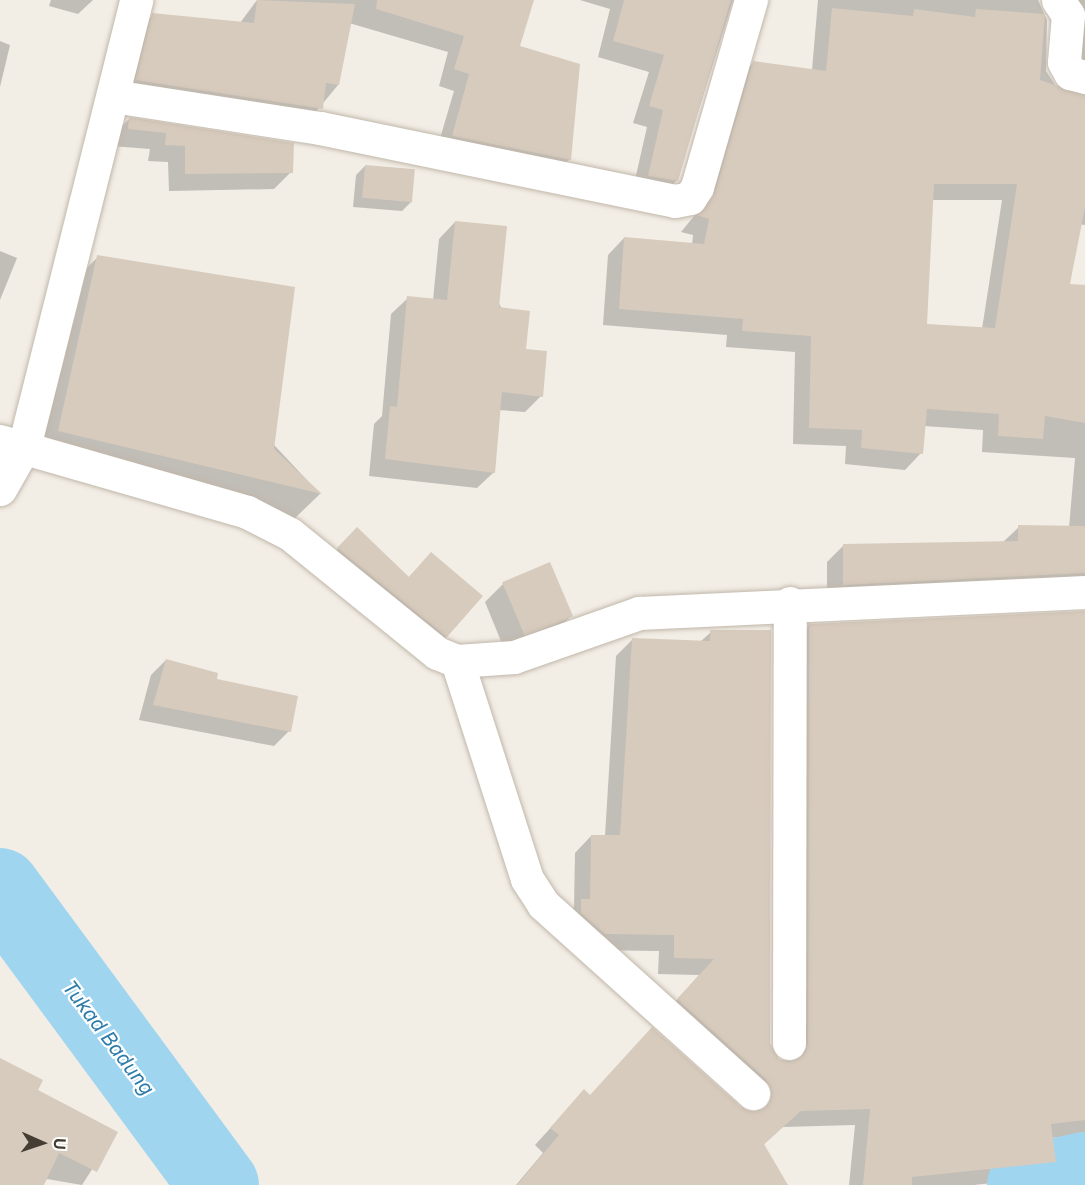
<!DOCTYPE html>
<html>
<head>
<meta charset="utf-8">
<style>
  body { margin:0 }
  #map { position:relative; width:1085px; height:1185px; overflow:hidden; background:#f2ede5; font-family:Inter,sans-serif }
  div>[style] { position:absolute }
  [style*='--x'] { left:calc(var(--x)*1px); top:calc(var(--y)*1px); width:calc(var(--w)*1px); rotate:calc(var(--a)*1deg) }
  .shadow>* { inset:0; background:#0003 }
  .river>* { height:80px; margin:-40px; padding:0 40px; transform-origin:40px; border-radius:40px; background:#a0d5f0 }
  .building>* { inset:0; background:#d7cbbd; transform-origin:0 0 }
  .roads { filter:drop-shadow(0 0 2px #c1b7aa) drop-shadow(0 0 2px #c1b7aa) }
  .street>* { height:33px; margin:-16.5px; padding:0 16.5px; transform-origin:16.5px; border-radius:16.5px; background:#fff }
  span { translate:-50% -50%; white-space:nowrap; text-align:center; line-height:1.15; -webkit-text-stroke:4.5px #fff; paint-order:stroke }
  .water-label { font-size:20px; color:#2d7ca8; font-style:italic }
  .north { position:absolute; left:12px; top:1113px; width:60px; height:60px; -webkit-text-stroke:4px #fff; paint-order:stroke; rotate:93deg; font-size:16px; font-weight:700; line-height:24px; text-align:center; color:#453d34 }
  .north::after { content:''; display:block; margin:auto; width:21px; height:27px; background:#453d34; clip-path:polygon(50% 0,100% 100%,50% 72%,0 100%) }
</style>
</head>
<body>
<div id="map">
  <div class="shadow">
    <div style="clip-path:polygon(51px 0,93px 0,78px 14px,49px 6px)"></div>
    <div style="clip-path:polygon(257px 0,532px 0,518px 47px,579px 65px,569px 160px,553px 176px,436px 152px,454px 91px,439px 86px,448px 52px,349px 23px,338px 85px,305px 125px,120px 97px,136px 31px,153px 15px,240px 23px)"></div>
    <div style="clip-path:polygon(580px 0,733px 0,677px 180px,660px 197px,632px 193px,647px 127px,633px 123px,649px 72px,598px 57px,610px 9px)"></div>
    <div style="clip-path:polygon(evenodd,818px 0,1038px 0,1047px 20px,1046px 71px,1058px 89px,1085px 95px,1085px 225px,1077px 224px,1068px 286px,1085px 287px,1085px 600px,827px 601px,827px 562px,844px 545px,1002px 543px,1019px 527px,1069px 528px,1075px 458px,982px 452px,983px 430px,924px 426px,921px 453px,905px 470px,845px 464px,846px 446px,793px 444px,795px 352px,726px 347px,727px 335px,603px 325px,608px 255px,624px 238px,692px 245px,693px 235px,681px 232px,699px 210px,737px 80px,753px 63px,812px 70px,818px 0,932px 200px,1002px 200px,982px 329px,925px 325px,932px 200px)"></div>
    <div style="clip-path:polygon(1046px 0,1085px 0,1085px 90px)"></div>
    <div style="clip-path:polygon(0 41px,10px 45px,0 87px)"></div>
    <div style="clip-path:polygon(129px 119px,291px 172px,274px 189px,169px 191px,168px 162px,148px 161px,150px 149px,111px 146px,112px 136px)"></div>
    <div style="clip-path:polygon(365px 166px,411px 202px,402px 211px,353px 207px,356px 175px)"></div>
    <div style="clip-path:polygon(455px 222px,524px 350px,541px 396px,525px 412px,499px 410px,494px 472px,477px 488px,369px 476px,374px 424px,382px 416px,391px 314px,408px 298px,433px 300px,439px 239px)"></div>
    <div style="clip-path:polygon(0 251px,17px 258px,0 300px)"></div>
    <div style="clip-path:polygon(98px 257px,320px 494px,295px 518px,34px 456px,72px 282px)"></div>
    <div style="clip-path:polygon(357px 529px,408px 578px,431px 554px,447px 636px,429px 654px,320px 567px)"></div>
    <div style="clip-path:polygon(503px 584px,571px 616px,553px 634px,505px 651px,485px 602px)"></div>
    <div style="clip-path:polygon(1085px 612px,1085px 1134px,1052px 1138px,1055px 1162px,1038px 1178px,974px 1185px,849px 1185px,855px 1125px,783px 1127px,763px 1145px,787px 1185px,516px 1185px,543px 1153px,535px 1145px,584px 1091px,590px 1096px,754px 1111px,749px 1096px,662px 1017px,699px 975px,658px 974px,659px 951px,588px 950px,565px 917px,574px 907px,575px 853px,591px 836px,605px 836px,616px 656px,633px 639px,700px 642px,711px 632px,769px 1043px,778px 1060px,792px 1061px,793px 642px,809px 625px)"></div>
    <div style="clip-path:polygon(166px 660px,215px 680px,289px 731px,274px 746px,139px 720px,151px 675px)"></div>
    <div style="clip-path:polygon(0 1060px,36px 1091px,116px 1132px,82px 1185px,47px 1179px,42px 1185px,0 1185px)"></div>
  </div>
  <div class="river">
    <div style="--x:0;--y:888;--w:369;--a:53.6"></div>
    <div style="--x:1027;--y:1185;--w:59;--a:-12.6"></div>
  </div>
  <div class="building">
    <div style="clip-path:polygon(257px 0,355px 4px,339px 85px,326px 83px,323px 109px,135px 80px,152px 13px,254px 23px)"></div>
    <div style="clip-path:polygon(377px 0,534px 0,520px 46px,580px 64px,571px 160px,452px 136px,469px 74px,454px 69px,464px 36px,376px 9px)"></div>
    <div style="clip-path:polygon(624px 0,731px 0,678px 181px,648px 176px,663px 110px,649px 106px,664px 55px,613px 41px)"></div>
    <div style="clip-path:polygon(evenodd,832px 8px,913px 16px,914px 9px,975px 17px,976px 9px,1045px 14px,1040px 80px,1085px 95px,1085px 207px,1070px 284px,1085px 285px,1085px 423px,1045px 416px,1043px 439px,998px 436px,999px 414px,927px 409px,923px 454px,861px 448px,862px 430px,809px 428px,811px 336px,742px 331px,743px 319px,619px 309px,624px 237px,704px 244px,709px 219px,696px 215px,715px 192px,753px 61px,826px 71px,832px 8px,934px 184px,1017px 184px,995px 328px,927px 324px,934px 184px)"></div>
    <div style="clip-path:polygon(129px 117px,294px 143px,293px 173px,185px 174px,185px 146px,165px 145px,166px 133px,128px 129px)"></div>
    <div style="left:365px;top:165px;width:50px;height:33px;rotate:5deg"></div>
    <div style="clip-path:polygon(455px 221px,507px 226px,499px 307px,530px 311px,526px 349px,547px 351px,543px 397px,502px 392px,495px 473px,385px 459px,390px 406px,397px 407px,407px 296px,447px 300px)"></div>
    <div style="clip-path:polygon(97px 255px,295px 287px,274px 449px,322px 494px,58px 431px)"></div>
    <div style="clip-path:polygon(1018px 525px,1085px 526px,1085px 573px,843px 585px,843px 544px,1018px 541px)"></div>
    <div style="clip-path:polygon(357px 527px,409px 577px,431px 552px,483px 596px,447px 637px,337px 548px)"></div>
    <div style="left:550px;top:562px;width:59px;height:52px;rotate:67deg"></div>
    <div style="clip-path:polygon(1085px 611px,1085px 1120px,1051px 1124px,1056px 1162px,912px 1177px,912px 1185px,863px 1185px,870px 1109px,801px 1111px,764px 1144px,788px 1185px,517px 1185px,559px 1135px,550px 1128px,584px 1089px,590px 1095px,652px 1027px,741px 1107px,759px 1111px,771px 1096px,766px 1079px,677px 999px,714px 959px,674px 958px,674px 935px,605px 934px,581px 913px,581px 899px,590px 899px,591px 835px,620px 835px,632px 638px,710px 641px,710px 630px,771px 630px,770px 1043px,779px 1059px,790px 1062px,805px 1053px,808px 1043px,809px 624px)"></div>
    <div style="clip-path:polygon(166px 659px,218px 673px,217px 679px,298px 696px,291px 732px,153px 705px)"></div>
    <div style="clip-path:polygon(0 1058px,43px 1080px,38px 1090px,118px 1132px,97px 1172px,59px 1153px,44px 1185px,0 1185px)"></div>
  </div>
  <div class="roads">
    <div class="street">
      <div style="--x:1058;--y:0;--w:18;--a:56"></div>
      <div style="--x:1068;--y:15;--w:47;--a:94.9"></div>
      <div style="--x:1064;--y:62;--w:13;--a:61"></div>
      <div style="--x:1070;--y:73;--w:16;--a:15"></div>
      <div style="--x:113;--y:96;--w:209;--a:8.8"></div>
      <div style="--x:320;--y:128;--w:362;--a:11.6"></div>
      <div style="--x:675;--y:201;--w:15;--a:-11"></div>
      <div style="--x:690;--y:198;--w:13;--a:-58"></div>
      <div style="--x:697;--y:187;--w:195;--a:-73.9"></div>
      <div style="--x:0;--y:441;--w:257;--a:16"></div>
      <div style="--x:247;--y:512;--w:48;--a:27.1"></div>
      <div style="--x:290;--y:534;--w:189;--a:39"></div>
      <div style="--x:437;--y:653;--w:22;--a:22"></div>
      <div style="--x:457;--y:661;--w:57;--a:-4"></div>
      <div style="--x:514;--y:657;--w:133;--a:-19.4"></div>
      <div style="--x:639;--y:613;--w:446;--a:-2.7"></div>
      <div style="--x:0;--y:489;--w:48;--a:-60.3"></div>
      <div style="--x:24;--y:447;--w:461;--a:-75.9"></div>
      <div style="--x:457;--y:661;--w:229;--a:72.2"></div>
      <div style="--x:527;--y:879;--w:30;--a:57"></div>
      <div style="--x:543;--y:904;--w:283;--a:42"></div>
      <div style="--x:789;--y:1043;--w:440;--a:-89.9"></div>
    </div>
  </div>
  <div class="water-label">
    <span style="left:108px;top:1038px;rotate:53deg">Tukad Badung</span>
  </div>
  <div class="north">U</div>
</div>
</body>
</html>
